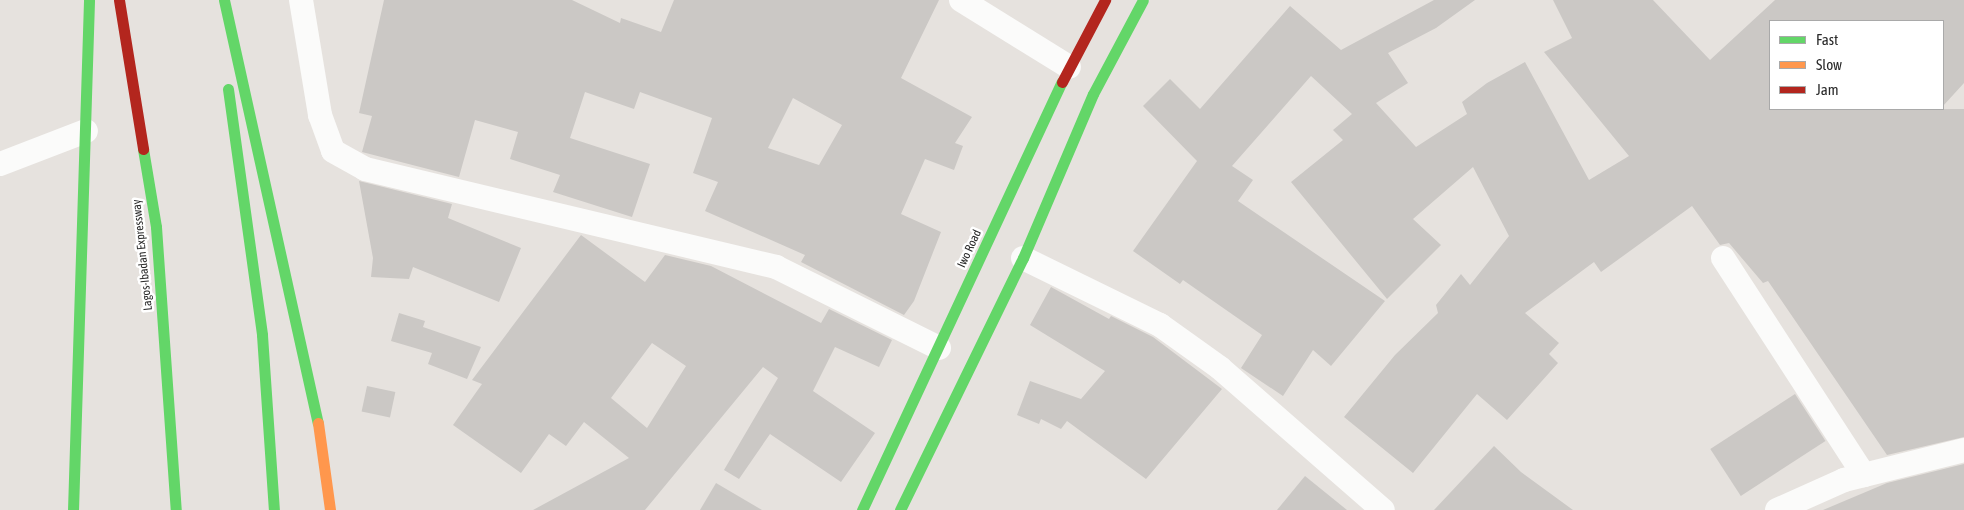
<!DOCTYPE html>
<html>
<head>
<meta charset="utf-8">
<style>
  body { margin:0 }
  #map { position:relative; width:1964px; height:510px; overflow:hidden; background:#e6e2de; font-family:"Asap Condensed",sans-serif }
  div>[style] { position:absolute }
  [style*='--x'] { left:calc(var(--x)*1px); top:calc(var(--y)*1px); width:calc(var(--w)*1px); rotate:calc(var(--a)*1deg) }
  .building>* { inset:0; background:#cbc8c5; transform-origin:0 0 }
  .street>* { height:24px; margin:-12px; padding:0 12px; transform-origin:12px; border-radius:12px; background:#fbfbfa }
  .fast>* { height:11px; margin:-5.5px; padding:0 5.5px; transform-origin:5.5px; border-radius:5.5px; background:#63d668 }
  .slow>* { height:11px; margin:-5.5px; padding:0 5.5px; transform-origin:5.5px; border-radius:5.5px; background:#ff974d }
  .jam>* { height:11px; margin:-5.5px; padding:0 5.5px; transform-origin:5.5px; border-radius:5.5px; background:#b3261e }
  span { translate:-50% -50%; white-space:nowrap; text-align:center; line-height:1.15; -webkit-text-stroke:5px #fff; paint-order:stroke }
  .street-label { font-size:12px; color:#282828 }
  .legend { position:absolute; left:1769px; top:20px; width:175px; height:90px; box-sizing:border-box; background:#fff; border:1px solid #a9a9a9; margin:0; padding:6px 9px; list-style:none; font-size:15px; color:#282828 }
  .legend li { display:flex; align-items:center; gap:10px; height:25px }
  .legend b { width:25px; border:1px solid #a9a9a9 }
</style>
</head>
<body>
<div id="map">
  <div class="building">
    <div style="clip-path:polygon(evenodd,384px 0,572px 0,620px 23px,621px 18px,661px 32px,674px 0,939px 0,901px 78px,972px 117px,955px 143px,963px 146px,954px 170px,925px 159px,901px 214px,941px 232px,914px 301px,904px 315px,801px 262px,805px 255px,705px 211px,718px 182px,693px 173px,712px 118px,640px 92px,634px 109px,585px 92px,570px 138px,650px 164px,632px 217px,553px 192px,560px 175px,510px 159px,518px 132px,475px 120px,459px 177px,362px 152px,372px 116px,359px 113px,384px 0,793px 98px,842px 125px,819px 165px,768px 148px,793px 98px)"></div>
    <div style="clip-path:polygon(1434px 0,1475px 0,1436px 28px,1388px 53px,1408px 83px,1376px 103px,1416px 147px,1467px 114px,1462px 102px,1487px 83px,1525px 62px,1589px 180px,1629px 156px,1544px 52px,1572px 38px,1553px 0,1653px 0,1710px 60px,1775px 0,1964px 0,1964px 83px,1943px 106px,1943px 21px,1770px 21px,1770px 109px,1964px 109px,1964px 437px,1887px 455px,1768px 281px,1763px 283px,1729px 243px,1720px 245px,1692px 206px,1601px 272px,1594px 262px,1525px 313px,1559px 343px,1549px 354px,1558px 363px,1507px 420px,1477px 394px,1413px 473px,1344px 417px,1395px 355px,1438px 313px,1436px 305px,1461px 274px,1470px 285px,1509px 236px,1473px 167px,1413px 219px,1441px 245px,1387px 299px,1291px 182px,1343px 140px,1333px 130px,1352px 114px,1311px 76px,1232px 166px,1253px 180px,1238px 201px,1385px 301px,1331px 366px,1313px 350px,1283px 396px,1241px 368px,1262px 335px,1183px 280px,1180px 284px,1133px 251px,1197px 161px,1143px 106px,1170px 79px,1200px 109px,1290px 6px,1341px 50px)"></div>
    <div style="clip-path:polygon(359px 181px,452px 204px,448px 218px,521px 248px,499px 302px,413px 267px,409px 279px,371px 277px,373px 258px)"></div>
    <div style="clip-path:polygon(evenodd,581px 235px,645px 282px,665px 255px,711px 266px,821px 323px,829px 309px,892px 340px,879px 367px,835px 347px,813px 391px,875px 433px,841px 482px,770px 434px,739px 479px,724px 470px,778px 378px,763px 367px,645px 510px,533px 510px,629px 458px,584px 422px,566px 446px,549px 434px,521px 473px,453px 425px,482px 384px,472px 380px,581px 235px,652px 343px,686px 366px,647px 428px,611px 398px,652px 343px)"></div>
    <div style="clip-path:polygon(1051px 287px,1109px 319px,1111px 316px,1153px 337px,1222px 389px,1146px 479px,1067px 421px,1061px 429px,1041px 419px,1039px 424px,1017px 415px,1030px 381px,1081px 399px,1105px 371px,1030px 325px)"></div>
    <div style="clip-path:polygon(399px 313px,425px 321px,423px 327px,481px 347px,467px 379px,428px 364px,432px 353px,391px 341px)"></div>
    <div style="left:367px;top:386px;width:29px;height:26px;rotate:12deg"></div>
    <div style="left:1795px;top:394px;width:56px;height:101px;rotate:57deg"></div>
    <div style="clip-path:polygon(1494px 446px,1521px 472px,1573px 510px,1434px 510px)"></div>
    <div style="clip-path:polygon(1964px 464px,1964px 510px,1823px 510px,1887px 483px)"></div>
    <div style="clip-path:polygon(1305px 476px,1347px 510px,1277px 510px)"></div>
    <div style="clip-path:polygon(716px 483px,762px 510px,700px 510px)"></div>
  </div>
  <div class="street">
    <div style="--x:301;--y:0;--w:117;--a:80.6"></div>
    <div style="--x:320;--y:115;--w:38;--a:70"></div>
    <div style="--x:333;--y:151;--w:37;--a:29"></div>
    <div style="--x:365;--y:169;--w:423;--a:13.4"></div>
    <div style="--x:776;--y:267;--w:182;--a:26.4"></div>
    <div style="--x:961;--y:0;--w:127;--a:31.8"></div>
    <div style="--x:0;--y:164;--w:92;--a:-21"></div>
    <div style="--x:1023;--y:258;--w:153;--a:26.1"></div>
    <div style="--x:1160;--y:325;--w:74;--a:35.6"></div>
    <div style="--x:1220;--y:368;--w:216;--a:41.1"></div>
    <div style="--x:1723;--y:258;--w:259;--a:57"></div>
    <div style="--x:1777;--y:510;--w:73;--a:-24.1"></div>
    <div style="--x:1844;--y:480;--w:124;--a:-14"></div>
  </div>
  <div class="fast">
    <div style="--x:224;--y:0;--w:433;--a:77.5"></div>
    <div style="--x:228;--y:89;--w:248;--a:82.1"></div>
    <div style="--x:262;--y:335;--w:175;--a:86.1"></div>
    <div style="--x:143;--y:149;--w:79;--a:80.5"></div>
    <div style="--x:156;--y:227;--w:284;--a:86"></div>
    <div style="--x:73;--y:510;--w:510;--a:-88.2"></div>
    <div style="--x:862;--y:510;--w:472;--a:-65"></div>
    <div style="--x:900;--y:510;--w:280;--a:-64"></div>
    <div style="--x:1023;--y:258;--w:178;--a:-66.9"></div>
    <div style="--x:1093;--y:94;--w:106;--a:-62"></div>
  </div>
  <div class="slow">
    <div style="--x:318;--y:423;--w:88;--a:82.1"></div>
  </div>
  <div class="jam">
    <div style="--x:119;--y:0;--w:151;--a:80.8"></div>
    <div style="--x:1062;--y:82;--w:93;--a:-62.3"></div>
  </div>
  <div class="street-label">
    <span style="left:970px;top:249px;rotate:-65deg">Iwo Road</span>
    <span style="left:143px;top:255px;rotate:-96deg">Lagos-Ibadan Expressway</span>
  </div>
  <ul class="legend">
  <li><b style="height:6px;background:#63d668"></b>Fast</li>
  <li><b style="height:6px;background:#ff974d"></b>Slow</li>
  <li><b style="height:6px;background:#b3261e"></b>Jam</li>
  </ul>
</div>
</body>
</html>
